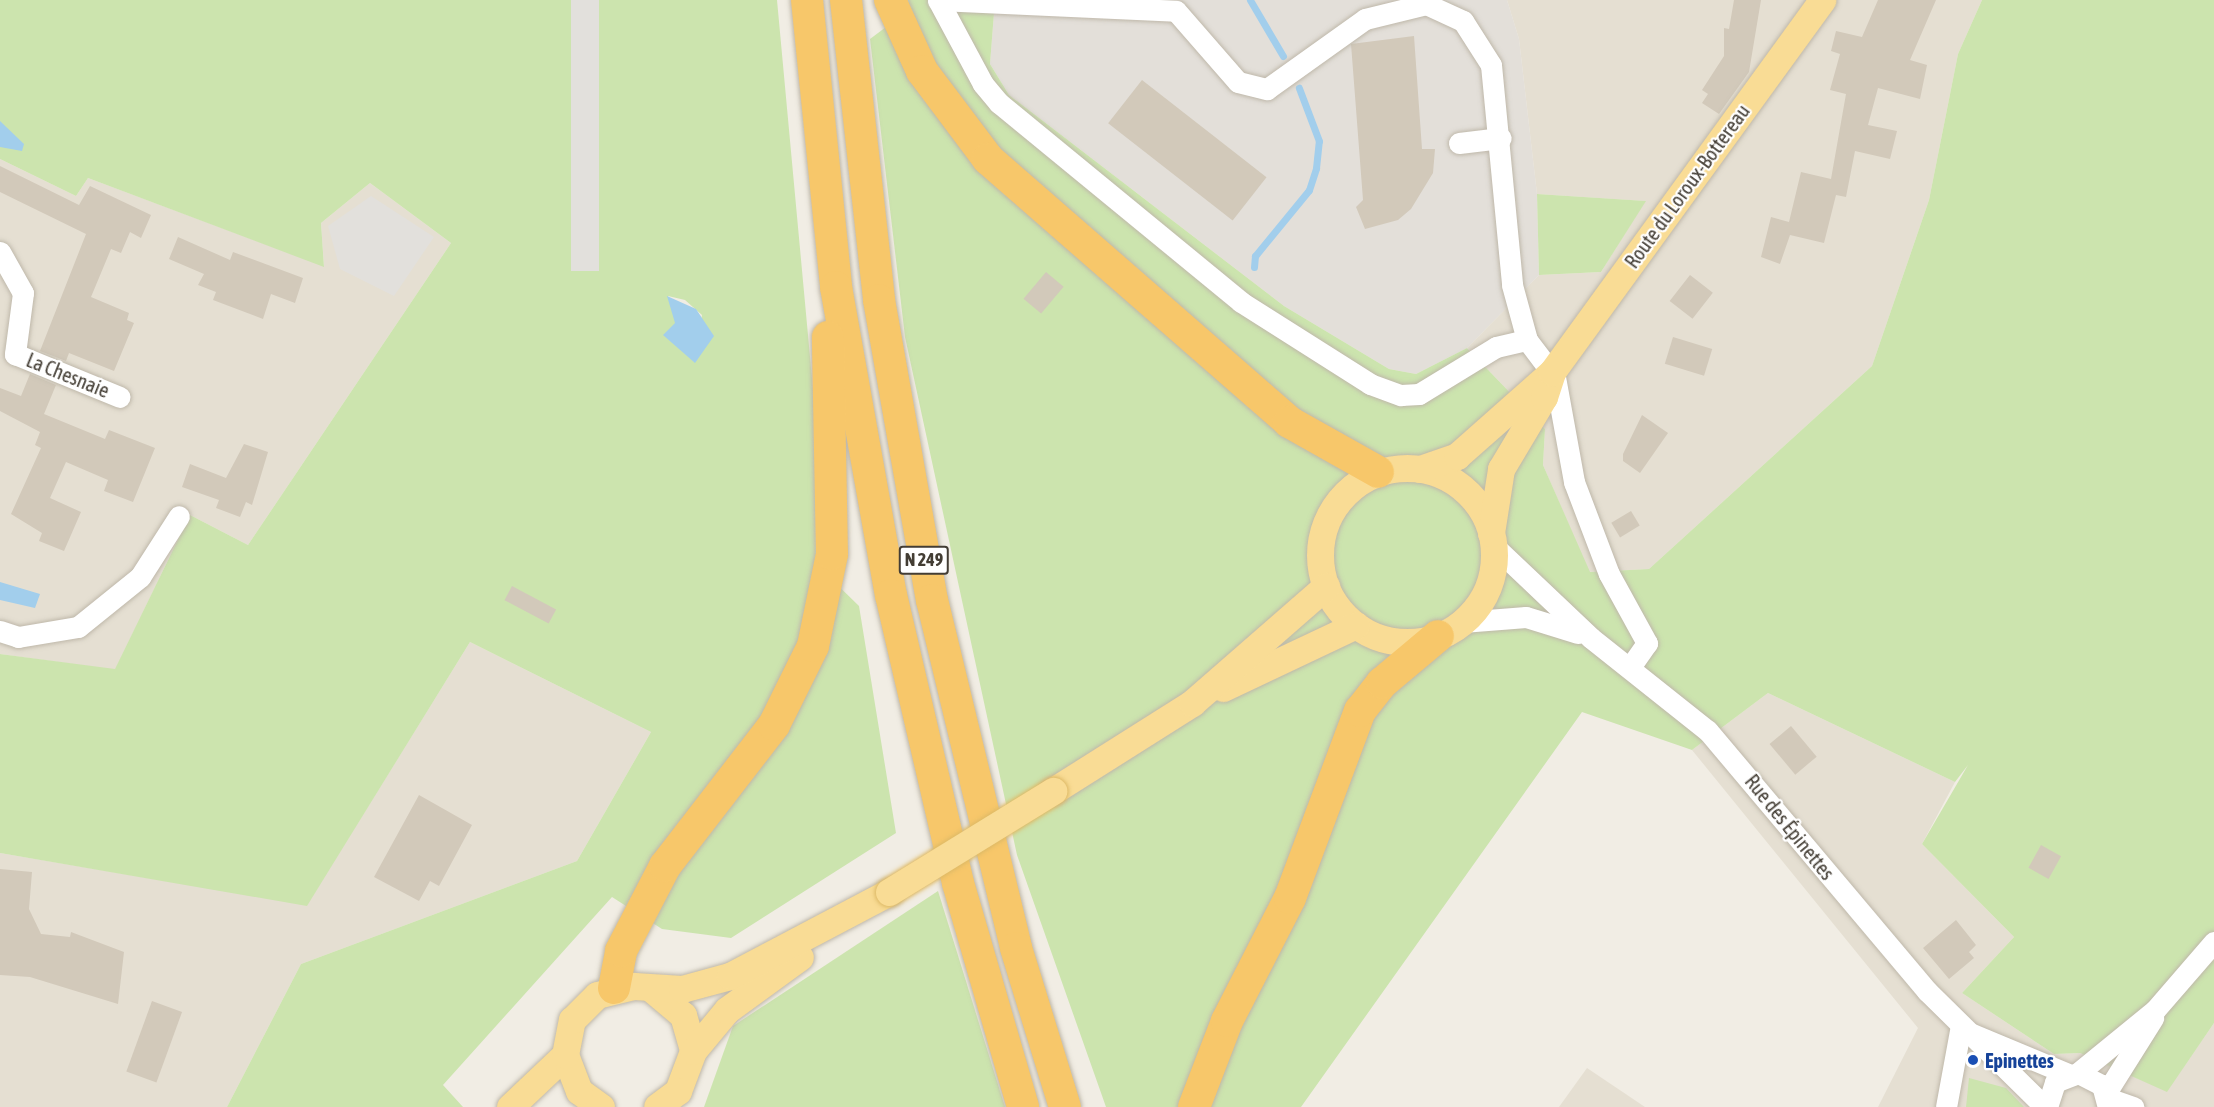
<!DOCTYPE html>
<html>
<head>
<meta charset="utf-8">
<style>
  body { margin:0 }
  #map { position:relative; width:2214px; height:1107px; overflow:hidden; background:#f1ede4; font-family:"Asap Condensed",sans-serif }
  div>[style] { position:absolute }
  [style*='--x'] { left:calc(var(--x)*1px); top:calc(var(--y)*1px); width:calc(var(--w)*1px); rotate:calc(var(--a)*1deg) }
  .residential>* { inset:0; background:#e5dfd2 }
  .industrial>* { inset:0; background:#e3dfd9 }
  .green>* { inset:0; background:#cce4ae }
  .parking>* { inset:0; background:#e2e0dc; transform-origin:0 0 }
  .water>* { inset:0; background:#a2ceec }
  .stream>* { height:7px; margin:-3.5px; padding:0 3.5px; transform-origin:3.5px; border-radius:3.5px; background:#a2ceec }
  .building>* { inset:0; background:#d2c9ba; transform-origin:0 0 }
  .roads { filter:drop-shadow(0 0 2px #bfb8aa) drop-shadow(0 0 2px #bfb8aa) }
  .minor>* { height:21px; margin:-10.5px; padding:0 10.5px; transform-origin:10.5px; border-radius:10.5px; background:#fff }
  .major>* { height:27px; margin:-13.5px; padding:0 13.5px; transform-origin:13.5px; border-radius:13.5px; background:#f9dc95 }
  .major>.ring { margin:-13.5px; padding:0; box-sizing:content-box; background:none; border:27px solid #f9dc95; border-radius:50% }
  .highway>* { height:32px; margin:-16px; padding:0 16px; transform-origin:16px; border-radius:16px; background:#f7c76a }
  .bridges { filter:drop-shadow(0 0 2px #ddb966) drop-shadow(0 0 2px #ddb966) }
  .major-bridge>* { height:27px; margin:-13.5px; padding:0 13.5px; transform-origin:13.5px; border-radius:13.5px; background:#f9dc95 }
  .dots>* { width:16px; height:16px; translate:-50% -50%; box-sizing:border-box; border:3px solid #fff; border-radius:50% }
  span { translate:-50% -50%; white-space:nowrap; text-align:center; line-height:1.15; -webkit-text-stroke:4.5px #fff; paint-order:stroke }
  .shield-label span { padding:2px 4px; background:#fff; border:2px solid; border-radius:4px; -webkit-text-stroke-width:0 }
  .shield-label { font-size:18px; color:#433d34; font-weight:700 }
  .street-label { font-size:20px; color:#433d34 }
  .transit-label { font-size:20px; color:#164399; font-weight:700 }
  .left { translate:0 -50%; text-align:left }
</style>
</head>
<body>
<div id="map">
  <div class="residential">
    <div style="clip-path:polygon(1507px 0,1982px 0,1958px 54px,1929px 200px,1872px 366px,1649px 569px,1589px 572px,1543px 465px,1545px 429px,1467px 348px,1539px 275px,1601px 272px,1645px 201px,1537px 194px,1519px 39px)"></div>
    <div style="clip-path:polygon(0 159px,76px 196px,88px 178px,324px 266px,321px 223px,370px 183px,451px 243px,248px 545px,190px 515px,115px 670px,0 654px)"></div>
    <div style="clip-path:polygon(470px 642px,651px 732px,577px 861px,301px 964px,227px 1107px,0 1107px,0 853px,307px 905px)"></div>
    <div style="clip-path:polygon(1768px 693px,1955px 782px,1922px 844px,2014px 937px,1962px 993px,2054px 1054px,2080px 1053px,2167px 1091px,2214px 1023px,2214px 1107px,1878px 1107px,1918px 1028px,1692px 750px)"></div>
    <div style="clip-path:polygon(1587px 1068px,1645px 1107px,1559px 1107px)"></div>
  </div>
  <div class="industrial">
    <div style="clip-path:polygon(995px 0,1507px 0,1519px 39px,1537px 194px,1539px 275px,1467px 348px,1416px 374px,1389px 369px,1284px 306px,1009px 95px,990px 64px)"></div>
  </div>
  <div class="green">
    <div style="clip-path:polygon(evenodd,0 0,777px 0,814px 400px,816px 564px,859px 606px,896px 833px,731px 938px,662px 929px,612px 897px,443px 1085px,463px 1107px,227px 1107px,301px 964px,577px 861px,651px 732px,470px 642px,307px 906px,0 853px,0 654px,115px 669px,190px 515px,248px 545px,451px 243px,370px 183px,321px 223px,324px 267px,88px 178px,76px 196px,0 159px,0 0,668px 296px,685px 300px,702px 315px,695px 362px,664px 335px,676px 323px,668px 296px)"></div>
    <div style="clip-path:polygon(908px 0,995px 0,990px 64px,1009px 95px,1284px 306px,1389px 369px,1416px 374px,1467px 348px,1545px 429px,1543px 465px,1590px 572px,1649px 569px,1872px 366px,1929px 200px,1958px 54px,1982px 0,2214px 0,2214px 1023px,2167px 1092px,2080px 1053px,2054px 1054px,1962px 993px,2014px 937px,1922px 844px,1968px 765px,1955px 782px,1768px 693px,1692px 750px,1582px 712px,1301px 1107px,1106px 1107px,1017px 855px,905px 337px,870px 39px,910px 9px)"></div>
    <div style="clip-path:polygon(1537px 194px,1646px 201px,1601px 272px,1539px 275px)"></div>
    <div style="clip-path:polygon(938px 891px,1005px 1107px,704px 1107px,733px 1026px)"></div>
    <div style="clip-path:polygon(1969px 1078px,2006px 1088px,2024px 1107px,1966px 1107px)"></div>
  </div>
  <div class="parking">
    <div style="left:571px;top:0;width:28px;height:271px"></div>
    <div style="clip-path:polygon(371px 196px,434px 237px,394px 296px,340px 269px,328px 226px)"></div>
  </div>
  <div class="water">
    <div style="clip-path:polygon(0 121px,24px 144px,22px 151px,0 147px)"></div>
    <div style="clip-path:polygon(667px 296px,696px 309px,714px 336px,695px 363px,663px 335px,675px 323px)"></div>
    <div style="clip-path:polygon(0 582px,40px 594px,35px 608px,0 600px)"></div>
  </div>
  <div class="stream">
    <div style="--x:1250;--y:0;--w:65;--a:59.5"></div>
    <div style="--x:1254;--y:267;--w:11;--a:-85"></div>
    <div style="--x:1255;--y:256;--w:85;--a:-50.7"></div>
    <div style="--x:1309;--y:190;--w:23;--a:-72"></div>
    <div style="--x:1316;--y:168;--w:27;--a:-84"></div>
    <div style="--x:1319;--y:141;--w:57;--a:-110.7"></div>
  </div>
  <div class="building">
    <div style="clip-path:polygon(1734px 0,1761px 0,1749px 72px,1719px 114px,1702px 103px,1708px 94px,1702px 90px,1724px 56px,1724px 28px,1729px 29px)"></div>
    <div style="clip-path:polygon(1878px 0,1936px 0,1910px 60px,1927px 65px,1920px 99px,1878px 88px,1868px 125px,1897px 131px,1890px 159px,1855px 151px,1846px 197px,1836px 195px,1824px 243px,1790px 235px,1780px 264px,1761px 257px,1771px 217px,1789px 222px,1801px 172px,1831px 179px,1846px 94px,1830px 90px,1840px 54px,1831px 51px,1836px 31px,1862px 37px)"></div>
    <div style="clip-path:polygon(1414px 36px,1422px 149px,1435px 149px,1433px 173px,1411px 209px,1398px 220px,1365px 229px,1356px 207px,1363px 200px,1351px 44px)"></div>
    <div style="left:1142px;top:80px;width:158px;height:55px;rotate:38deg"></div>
    <div style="clip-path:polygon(0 166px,79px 205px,90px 186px,151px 215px,141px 238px,130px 232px,121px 253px,111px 249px,91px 297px,129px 313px,127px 320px,134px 323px,114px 371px,69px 353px,66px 361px,40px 351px,86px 234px,0 192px)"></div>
    <div style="clip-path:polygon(178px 237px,230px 260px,233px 252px,303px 278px,295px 303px,271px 294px,263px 319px,213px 300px,216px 292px,198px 285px,204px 274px,169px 259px)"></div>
    <div style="left:1046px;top:272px;width:23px;height:35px;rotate:40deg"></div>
    <div style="left:1690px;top:275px;width:29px;height:33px;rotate:38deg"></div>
    <div style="left:1673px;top:337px;width:41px;height:28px;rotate:17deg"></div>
    <div style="clip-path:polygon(30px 374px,56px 385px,44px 414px,105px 439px,109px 430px,155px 448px,133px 502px,104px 491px,108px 480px,66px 462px,50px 498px,81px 512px,64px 551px,39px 541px,42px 533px,11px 514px,41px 448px,35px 445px,40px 432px,0 411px,0 388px,21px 396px)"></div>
    <div style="clip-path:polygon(1642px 415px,1668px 433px,1640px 473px,1623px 461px,1623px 454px)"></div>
    <div style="clip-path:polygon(244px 444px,268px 452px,252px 505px,246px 502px,240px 517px,216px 508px,219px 500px,182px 487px,190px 464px,226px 478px)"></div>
    <div style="left:1631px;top:511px;width:17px;height:23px;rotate:59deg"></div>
    <div style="left:512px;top:586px;width:50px;height:16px;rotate:28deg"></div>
    <div style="left:1791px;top:726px;width:40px;height:28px;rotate:50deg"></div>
    <div style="clip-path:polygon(419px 795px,472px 825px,439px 886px,430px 881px,419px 901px,374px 877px)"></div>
    <div style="left:2041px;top:845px;width:23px;height:26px;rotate:29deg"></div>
    <div style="clip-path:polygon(0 869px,32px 872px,29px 909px,41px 934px,70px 937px,71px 932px,124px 952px,118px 1004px,30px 977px,0 975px)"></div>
    <div style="clip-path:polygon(1956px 920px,1976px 945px,1969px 952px,1974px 958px,1949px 979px,1923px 948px)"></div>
    <div style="left:152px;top:1001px;width:32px;height:75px;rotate:20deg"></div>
  </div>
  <div class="roads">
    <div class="minor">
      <div style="--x:938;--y:0;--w:238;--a:2.6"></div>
      <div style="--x:1176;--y:11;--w:94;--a:48.9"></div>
      <div style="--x:1238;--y:82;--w:30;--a:14"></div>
      <div style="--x:1267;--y:89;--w:120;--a:-35.5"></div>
      <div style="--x:1365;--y:19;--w:63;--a:-13.8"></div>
      <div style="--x:1426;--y:4;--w:41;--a:24.7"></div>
      <div style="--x:1463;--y:21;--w:52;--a:57.5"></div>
      <div style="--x:1491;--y:65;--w:221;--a:84.5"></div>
      <div style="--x:1512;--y:285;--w:57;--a:74.7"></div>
      <div style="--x:1527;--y:340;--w:46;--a:52.9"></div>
      <div style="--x:1555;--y:377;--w:107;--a:79.7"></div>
      <div style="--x:1574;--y:482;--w:98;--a:69.2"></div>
      <div style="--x:1609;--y:574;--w:79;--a:61.2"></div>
      <div style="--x:1647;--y:643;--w:29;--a:125"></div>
      <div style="--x:938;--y:0;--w:95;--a:61.8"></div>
      <div style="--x:983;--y:84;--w:25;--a:50"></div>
      <div style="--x:999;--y:103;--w:313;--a:39.4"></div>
      <div style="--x:1241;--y:302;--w:153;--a:32.4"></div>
      <div style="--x:1370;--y:384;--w:33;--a:20"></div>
      <div style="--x:1401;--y:395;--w:18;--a:-3"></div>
      <div style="--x:1419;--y:394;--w:90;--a:-31.4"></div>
      <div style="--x:1496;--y:347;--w:32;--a:-13"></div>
      <div style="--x:1459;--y:143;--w:42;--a:-6.8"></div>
      <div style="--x:0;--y:252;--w:47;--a:60.7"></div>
      <div style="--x:23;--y:293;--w:62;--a:97.5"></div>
      <div style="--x:15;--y:354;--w:113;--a:22.3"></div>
      <div style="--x:1493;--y:545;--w:135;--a:43.5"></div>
      <div style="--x:1591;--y:638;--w:149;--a:38.5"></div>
      <div style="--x:1708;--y:731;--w:340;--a:49.9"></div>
      <div style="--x:1927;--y:991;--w:165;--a:44.5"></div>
      <div style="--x:1462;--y:622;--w:64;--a:-4.5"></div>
      <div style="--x:1526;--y:617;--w:54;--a:17.1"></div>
      <div style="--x:0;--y:631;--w:19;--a:18"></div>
      <div style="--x:18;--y:637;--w:61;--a:-9.5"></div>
      <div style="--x:78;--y:627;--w:80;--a:-38.9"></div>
      <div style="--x:140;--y:577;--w:72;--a:-57.4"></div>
      <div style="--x:1972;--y:1034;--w:104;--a:22.6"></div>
      <div style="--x:2078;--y:1073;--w:99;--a:-39.3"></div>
      <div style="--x:2155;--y:1010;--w:90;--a:-49.1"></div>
      <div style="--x:2106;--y:1093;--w:89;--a:-57.9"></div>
      <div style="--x:2107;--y:1098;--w:28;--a:19"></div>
      <div style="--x:1946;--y:1107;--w:83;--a:-79.6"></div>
      <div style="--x:2047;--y:1107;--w:26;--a:-72"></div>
      <div style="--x:2055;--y:1082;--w:25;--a:-21"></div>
      <div style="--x:2078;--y:1073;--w:27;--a:27"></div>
      <div style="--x:2102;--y:1085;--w:23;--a:75"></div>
    </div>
    <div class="major">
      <div class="ring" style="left:1320px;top:468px;width:147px;height:147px"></div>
      <div style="--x:1420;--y:469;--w:39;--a:-19"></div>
      <div style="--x:1457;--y:456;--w:127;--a:-41.5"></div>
      <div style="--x:1491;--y:533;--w:65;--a:-81.1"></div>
      <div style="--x:1501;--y:469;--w:84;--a:-59.2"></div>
      <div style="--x:1544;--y:397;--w:26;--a:-72"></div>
      <div style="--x:1552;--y:372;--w:460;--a:-54"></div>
      <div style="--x:1223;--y:688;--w:147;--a:-25.3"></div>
      <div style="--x:1053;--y:791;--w:165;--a:-32.3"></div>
      <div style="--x:1192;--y:703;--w:178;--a:-41.1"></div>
      <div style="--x:654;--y:991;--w:38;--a:40"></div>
      <div style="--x:683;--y:1015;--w:37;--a:74"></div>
      <div style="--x:693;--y:1051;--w:43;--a:110.6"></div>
      <div style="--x:678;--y:1091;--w:26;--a:143"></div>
      <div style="--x:693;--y:1051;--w:53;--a:-50.3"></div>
      <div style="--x:727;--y:1010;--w:90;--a:-36"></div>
      <div style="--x:510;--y:1107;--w:76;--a:-43.4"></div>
      <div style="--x:601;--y:1107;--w:27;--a:-144"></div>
      <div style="--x:579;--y:1091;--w:39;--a:-111"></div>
      <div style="--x:565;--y:1055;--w:36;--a:-79"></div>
      <div style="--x:572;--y:1020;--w:35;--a:-45"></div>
      <div style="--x:597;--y:995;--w:38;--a:-14"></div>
      <div style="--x:634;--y:986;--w:48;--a:3.6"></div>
      <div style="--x:682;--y:989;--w:50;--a:-15.2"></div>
      <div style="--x:730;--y:976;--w:180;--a:-27.8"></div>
    </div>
    <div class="highway">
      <div style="--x:807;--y:0;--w:288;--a:84.2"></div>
      <div style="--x:836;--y:287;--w:313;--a:79.9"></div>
      <div style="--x:891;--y:595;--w:296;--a:76.9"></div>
      <div style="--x:958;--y:883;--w:233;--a:73.8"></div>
      <div style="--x:846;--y:0;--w:302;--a:83.7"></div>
      <div style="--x:879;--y:300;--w:305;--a:80"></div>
      <div style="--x:932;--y:600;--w:358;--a:76.4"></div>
      <div style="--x:1016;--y:948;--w:166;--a:72.9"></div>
      <div style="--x:890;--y:0;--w:78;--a:65.7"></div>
      <div style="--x:922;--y:71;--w:110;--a:53.1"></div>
      <div style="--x:988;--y:159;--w:400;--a:41.1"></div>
      <div style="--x:1289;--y:422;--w:102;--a:29.3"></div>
      <div style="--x:614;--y:988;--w:38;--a:-79"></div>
      <div style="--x:621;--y:951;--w:96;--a:-62.6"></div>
      <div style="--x:665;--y:866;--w:178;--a:-52.3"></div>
      <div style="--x:774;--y:725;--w:88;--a:-63.7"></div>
      <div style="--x:813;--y:646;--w:94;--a:-78.3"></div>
      <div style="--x:832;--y:554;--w:217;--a:-91.1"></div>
      <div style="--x:1194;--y:1107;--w:92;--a:-69"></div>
      <div style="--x:1227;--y:1021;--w:138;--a:-62.9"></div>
      <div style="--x:1290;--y:898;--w:200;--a:-69.5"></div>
      <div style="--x:1360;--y:711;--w:36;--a:-52"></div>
      <div style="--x:1382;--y:683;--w:73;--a:-40"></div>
    </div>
  </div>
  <div class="bridges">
    <div class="major-bridge">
      <div style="--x:889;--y:892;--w:193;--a:-31.6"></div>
    </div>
  </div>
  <div class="dots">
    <div style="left:1973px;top:1060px;background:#1a4fb4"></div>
  </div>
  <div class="shield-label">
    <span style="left:924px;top:560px">N 249</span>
  </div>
  <div class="street-label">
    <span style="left:1687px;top:186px;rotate:-54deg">Route du Loroux-Bottereau</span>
    <span style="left:68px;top:375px;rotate:22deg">La Chesnaie</span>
    <span style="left:1790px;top:827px;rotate:51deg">Rue des Épinettes</span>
  </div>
  <div class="transit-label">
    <span class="left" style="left:1985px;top:1060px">Epinettes</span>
  </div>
</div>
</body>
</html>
